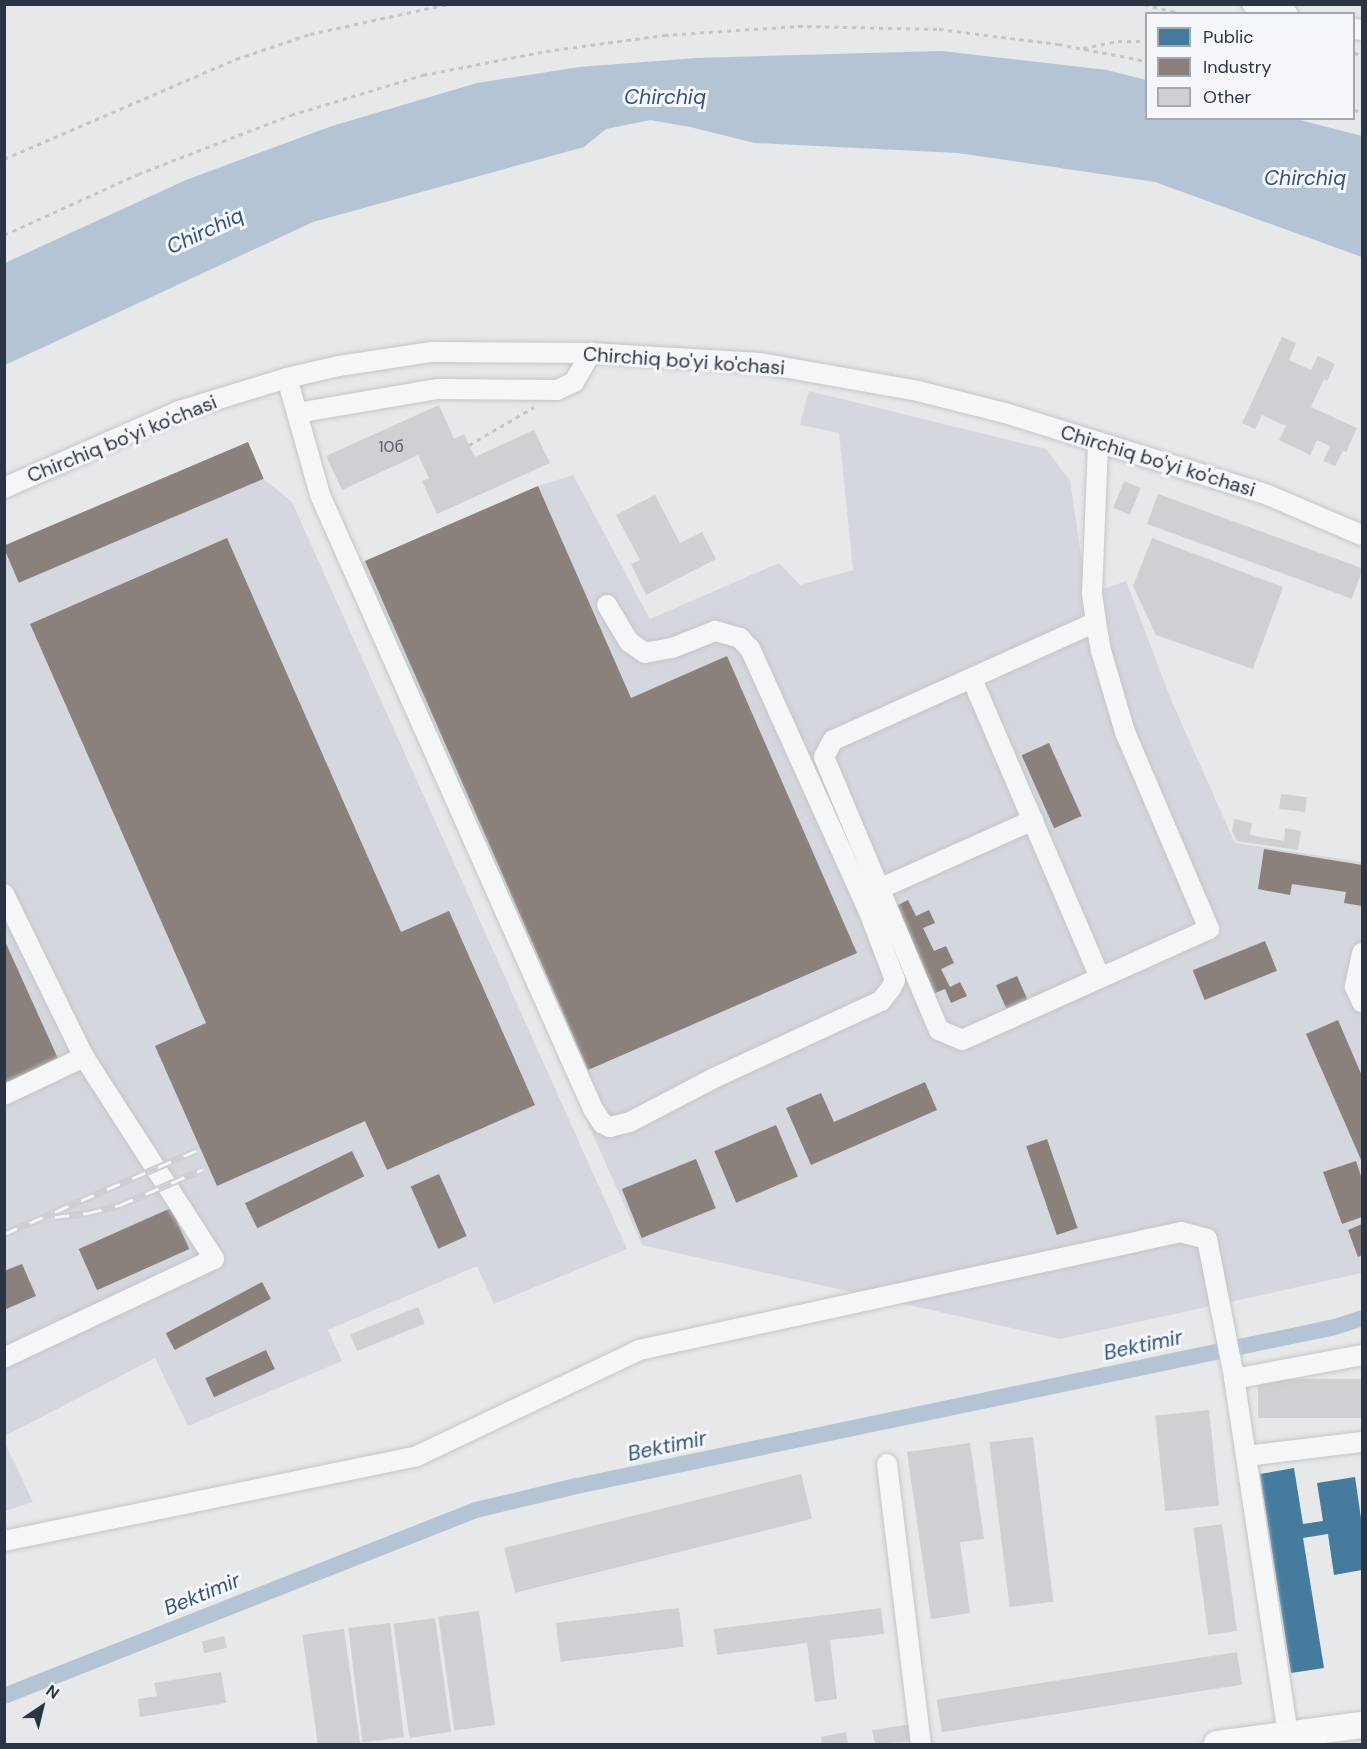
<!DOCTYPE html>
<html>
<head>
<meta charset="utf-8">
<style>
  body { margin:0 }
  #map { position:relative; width:1367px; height:1749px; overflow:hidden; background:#e6e8ea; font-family:"DM Sans",sans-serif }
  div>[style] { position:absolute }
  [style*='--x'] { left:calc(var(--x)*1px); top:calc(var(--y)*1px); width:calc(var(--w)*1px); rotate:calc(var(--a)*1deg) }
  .built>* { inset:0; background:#d4d7dd }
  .water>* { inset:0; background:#b4c4d5 }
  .public>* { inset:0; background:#457b9d }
  .industry>* { inset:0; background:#8a817c; transform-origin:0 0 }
  .canal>* { height:16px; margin:-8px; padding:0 8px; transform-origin:8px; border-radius:8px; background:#b4c4d5 }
  .building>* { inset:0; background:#ced0d3; transform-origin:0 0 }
  .path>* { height:3px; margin-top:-1.5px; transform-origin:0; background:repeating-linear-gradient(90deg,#c5c6ca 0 4.5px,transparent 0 9px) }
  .roads { filter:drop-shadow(0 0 2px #c4c6c8) drop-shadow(0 0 2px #c4c6c8) }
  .minor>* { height:20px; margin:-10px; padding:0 10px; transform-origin:10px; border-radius:10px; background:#f5f6f7 }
  .major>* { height:26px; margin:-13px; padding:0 13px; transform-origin:13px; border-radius:13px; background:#f8f8f8 }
  .rail>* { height:7px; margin-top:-3.5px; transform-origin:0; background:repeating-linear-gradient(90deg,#f4f6f9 0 14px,#cecfd2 0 28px); box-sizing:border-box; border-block:2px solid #cecfd2 }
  span { translate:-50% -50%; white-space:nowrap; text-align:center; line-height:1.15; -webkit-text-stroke:6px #f4f6f9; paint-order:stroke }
  .number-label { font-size:16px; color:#545c69 }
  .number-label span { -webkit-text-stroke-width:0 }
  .street-label { font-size:20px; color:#2b3445 }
  .water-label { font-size:21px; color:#34527a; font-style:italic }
  .frame { position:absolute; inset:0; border:6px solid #2b3445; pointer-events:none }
  .legend { position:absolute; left:1145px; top:12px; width:210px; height:108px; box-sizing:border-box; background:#f4f6f9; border:2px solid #a4a8b1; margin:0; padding:8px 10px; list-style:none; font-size:18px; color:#2b3445 }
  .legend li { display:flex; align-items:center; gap:12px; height:30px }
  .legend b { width:30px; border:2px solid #a4a8b1 }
  .north { position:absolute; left:12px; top:1677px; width:60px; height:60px; -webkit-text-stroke:4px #f4f6f9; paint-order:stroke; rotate:35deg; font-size:16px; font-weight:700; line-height:24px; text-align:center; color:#2b3445 }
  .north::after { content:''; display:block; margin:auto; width:21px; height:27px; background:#2b3445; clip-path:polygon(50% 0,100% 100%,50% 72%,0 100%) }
</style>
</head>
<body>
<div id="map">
  <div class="built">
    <div style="clip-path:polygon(809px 391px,1046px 449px,1070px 481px,1087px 595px,1126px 581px,1172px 702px,1235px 843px,1362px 862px,1362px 1273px,1060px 1339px,642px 1245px,346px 579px,365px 561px,538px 486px,573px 475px,650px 619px,779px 563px,800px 585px,853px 570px,839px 433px,800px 425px)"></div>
    <div style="clip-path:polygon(248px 442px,264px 479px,292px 502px,627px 1249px,494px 1304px,477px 1266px,328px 1330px,342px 1361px,188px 1426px,155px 1358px,5px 1436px,5px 547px)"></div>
    <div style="clip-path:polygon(4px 1441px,33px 1502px,5px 1511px,4px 1511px)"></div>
  </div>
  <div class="water">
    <div style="clip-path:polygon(941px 51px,1107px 70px,1146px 80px,1146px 118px,1296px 119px,1362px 136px,1362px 257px,1155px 182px,958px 153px,755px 143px,690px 127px,650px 120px,606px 129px,584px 147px,313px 222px,5px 365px,5px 263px,186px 180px,332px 126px,477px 83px,579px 67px,696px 58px)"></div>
  </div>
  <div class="public">
    <div style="clip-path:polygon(1294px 1468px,1303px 1524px,1323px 1521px,1317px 1483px,1355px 1477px,1362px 1525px,1362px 1570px,1334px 1575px,1328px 1534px,1303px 1538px,1324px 1668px,1291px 1673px,1260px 1474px)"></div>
  </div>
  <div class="industry">
    <div style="left:248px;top:442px;width:40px;height:266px;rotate:67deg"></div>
    <div style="clip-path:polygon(538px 486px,631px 698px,727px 656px,857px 953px,588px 1070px,365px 561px)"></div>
    <div style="clip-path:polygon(227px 538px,401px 932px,449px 911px,535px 1105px,387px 1170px,365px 1121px,217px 1186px,155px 1046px,206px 1023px,30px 624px)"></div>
    <div style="left:1049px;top:743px;width:80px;height:30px;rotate:66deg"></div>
    <div style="clip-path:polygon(1264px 849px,1362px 865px,1362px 906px,1344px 903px,1346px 892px,1292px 884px,1290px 895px,1258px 889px)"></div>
    <div style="clip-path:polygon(908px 900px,916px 916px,929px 910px,935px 923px,923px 928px,934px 951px,946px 946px,954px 963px,941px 969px,950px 987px,960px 982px,967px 996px,951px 1003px,945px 989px,935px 993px,894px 907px)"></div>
    <div style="clip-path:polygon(4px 939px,60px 1063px,4px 1088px)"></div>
    <div style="left:1265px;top:941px;width:32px;height:78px;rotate:68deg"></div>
    <div style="left:1017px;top:976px;width:27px;height:23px;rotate:66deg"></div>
    <div style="clip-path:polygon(1338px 1020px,1362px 1076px,1362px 1162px,1306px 1034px)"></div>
    <div style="clip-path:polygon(925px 1082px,937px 1110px,811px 1165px,786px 1108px,821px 1093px,834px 1122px)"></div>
    <div style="left:776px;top:1125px;width:56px;height:67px;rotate:67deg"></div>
    <div style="left:1047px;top:1139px;width:94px;height:22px;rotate:71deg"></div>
    <div style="left:352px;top:1151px;width:28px;height:119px;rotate:64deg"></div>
    <div style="left:696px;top:1159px;width:53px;height:80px;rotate:68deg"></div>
    <div style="clip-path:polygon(1356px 1161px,1362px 1179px,1362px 1217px,1342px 1224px,1323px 1172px)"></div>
    <div style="left:439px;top:1174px;width:68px;height:31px;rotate:66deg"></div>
    <div style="left:171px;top:1208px;width:45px;height:101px;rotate:66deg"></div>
    <div style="clip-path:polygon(1362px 1224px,1362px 1255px,1358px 1257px,1348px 1230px)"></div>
    <div style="clip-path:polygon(22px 1264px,36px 1296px,4px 1310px,4px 1271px)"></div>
    <div style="left:262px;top:1282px;width:19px;height:109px;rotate:62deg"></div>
    <div style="left:266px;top:1350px;width:21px;height:67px;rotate:65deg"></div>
  </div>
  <div class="canal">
    <div style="--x:4;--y:1696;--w:507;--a:-21.51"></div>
    <div style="--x:476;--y:1510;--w:104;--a:-13.4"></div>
    <div style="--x:577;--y:1486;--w:774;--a:-11.85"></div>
    <div style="--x:1335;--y:1327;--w:28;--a:-18"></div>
  </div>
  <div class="building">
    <div style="clip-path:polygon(1282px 337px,1296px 343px,1289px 360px,1311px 370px,1318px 356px,1335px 364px,1327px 381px,1324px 379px,1311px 407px,1357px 428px,1346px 452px,1343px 451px,1335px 466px,1323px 461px,1330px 446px,1317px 440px,1310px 455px,1279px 440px,1286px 426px,1262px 415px,1255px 429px,1242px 423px)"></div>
    <div style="clip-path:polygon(439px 405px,454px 439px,464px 434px,475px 457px,534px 430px,550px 463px,437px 514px,422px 481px,429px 478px,418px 455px,342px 490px,326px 456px)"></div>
    <div style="left:1124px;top:481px;width:18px;height:29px;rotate:22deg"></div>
    <div style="left:1158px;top:494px;width:218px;height:32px;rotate:20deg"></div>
    <div style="clip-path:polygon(655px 495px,680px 543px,702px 532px,716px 559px,646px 595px,631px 564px,640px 560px,616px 515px)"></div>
    <div style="clip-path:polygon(1152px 538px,1283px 587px,1253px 669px,1156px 635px,1133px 586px)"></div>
    <div style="left:1281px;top:794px;width:26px;height:15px;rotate:7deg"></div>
    <div style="clip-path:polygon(1234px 819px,1252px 823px,1250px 835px,1284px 841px,1285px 828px,1301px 831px,1298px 850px,1237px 841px,1232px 831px)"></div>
    <div style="left:418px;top:1307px;width:18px;height:73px;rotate:68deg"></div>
    <div style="left:1362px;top:1379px;width:39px;height:104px;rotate:90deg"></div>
    <div style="left:1209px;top:1410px;width:96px;height:54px;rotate:84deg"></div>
    <div style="left:1033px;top:1437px;width:166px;height:44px;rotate:83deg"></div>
    <div style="clip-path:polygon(970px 1443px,984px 1539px,960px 1542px,970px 1613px,931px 1619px,907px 1452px)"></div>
    <div style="left:801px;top:1474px;width:46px;height:306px;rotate:76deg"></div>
    <div style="left:1222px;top:1524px;width:108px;height:29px;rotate:82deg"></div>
    <div style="left:679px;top:1608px;width:39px;height:124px;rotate:83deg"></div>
    <div style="clip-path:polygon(881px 1608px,884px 1634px,830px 1640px,837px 1699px,815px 1702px,807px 1643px,717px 1655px,714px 1629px)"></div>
    <div style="left:479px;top:1611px;width:115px;height:41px;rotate:82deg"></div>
    <div style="left:435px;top:1618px;width:115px;height:42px;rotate:82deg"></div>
    <div style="left:390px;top:1623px;width:115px;height:42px;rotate:83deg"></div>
    <div style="left:344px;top:1629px;width:115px;height:42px;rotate:82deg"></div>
    <div style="left:224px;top:1636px;width:12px;height:23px;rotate:76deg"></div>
    <div style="left:1237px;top:1652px;width:33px;height:304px;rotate:81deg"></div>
    <div style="clip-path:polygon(221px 1672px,226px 1703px,140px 1717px,138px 1699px,157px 1696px,154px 1683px)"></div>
    <div style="clip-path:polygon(912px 1724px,915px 1741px,875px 1744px,872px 1730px)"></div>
    <div style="clip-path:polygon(846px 1732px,848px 1744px,822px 1744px,821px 1737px)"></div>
  </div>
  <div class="path">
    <div style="--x:1144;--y:4;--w:40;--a:14.4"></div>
    <div style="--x:1083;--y:48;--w:36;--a:-11"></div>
    <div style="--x:1118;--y:41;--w:28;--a:0"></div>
    <div style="--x:1354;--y:53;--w:8;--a:14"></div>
    <div style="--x:1354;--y:110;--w:8;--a:14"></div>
    <div style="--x:4;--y:159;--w:253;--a:-23.3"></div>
    <div style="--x:236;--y:59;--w:78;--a:-18.7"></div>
    <div style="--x:310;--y:34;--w:141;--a:-12.3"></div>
    <div style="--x:4;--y:235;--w:147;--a:-24.5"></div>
    <div style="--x:138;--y:174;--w:164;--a:-21.1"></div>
    <div style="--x:291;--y:115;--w:138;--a:-16.9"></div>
    <div style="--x:423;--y:75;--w:125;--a:-11"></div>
    <div style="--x:546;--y:51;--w:119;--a:-7.7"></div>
    <div style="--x:664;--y:35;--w:134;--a:-3.8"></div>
    <div style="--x:798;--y:26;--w:141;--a:1.2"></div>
    <div style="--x:939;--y:29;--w:120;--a:7.2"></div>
    <div style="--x:1058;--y:44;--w:90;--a:10.9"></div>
    <div style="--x:469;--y:445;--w:75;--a:-30.3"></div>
  </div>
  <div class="roads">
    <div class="minor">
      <div style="--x:1252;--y:4;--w:37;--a:16"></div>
      <div style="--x:1354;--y:29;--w:8;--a:7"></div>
      <div style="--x:287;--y:378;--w:122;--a:74.2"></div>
      <div style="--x:320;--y:495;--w:672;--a:66.03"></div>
      <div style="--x:593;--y:1109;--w:17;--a:57"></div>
      <div style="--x:602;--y:1123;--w:9;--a:27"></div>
      <div style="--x:610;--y:1127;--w:21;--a:-14"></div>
      <div style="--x:630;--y:1122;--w:95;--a:-27.6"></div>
      <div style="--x:714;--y:1078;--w:184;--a:-24.8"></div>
      <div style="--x:881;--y:1001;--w:16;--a:-52"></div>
      <div style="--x:891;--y:988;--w:9;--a:-63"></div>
      <div style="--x:895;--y:980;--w:73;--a:-110.9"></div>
      <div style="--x:869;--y:912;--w:289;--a:-114.3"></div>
      <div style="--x:750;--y:649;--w:15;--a:-132"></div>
      <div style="--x:740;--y:638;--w:26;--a:-164"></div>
      <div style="--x:715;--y:631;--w:46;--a:158.4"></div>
      <div style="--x:672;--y:648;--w:27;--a:170"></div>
      <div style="--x:645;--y:653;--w:19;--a:-145"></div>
      <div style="--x:629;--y:642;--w:43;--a:-120.7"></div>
      <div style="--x:297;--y:413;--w:143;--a:-9.7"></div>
      <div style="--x:438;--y:389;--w:119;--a:0.5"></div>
      <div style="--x:557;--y:390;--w:19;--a:-25"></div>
      <div style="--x:574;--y:382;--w:34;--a:-60"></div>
      <div style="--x:4;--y:488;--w:191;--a:-23.7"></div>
      <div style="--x:179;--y:411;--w:113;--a:-17"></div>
      <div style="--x:287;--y:378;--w:53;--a:-13"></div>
      <div style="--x:339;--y:366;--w:94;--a:-8.6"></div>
      <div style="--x:432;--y:352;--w:159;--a:0.4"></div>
      <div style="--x:591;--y:353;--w:169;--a:3.4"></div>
      <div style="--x:760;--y:363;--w:160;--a:10"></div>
      <div style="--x:918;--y:391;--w:90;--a:14.2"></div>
      <div style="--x:1005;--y:413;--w:275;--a:17.3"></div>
      <div style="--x:1268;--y:495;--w:102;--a:23.1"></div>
      <div style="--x:1096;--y:622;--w:288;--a:155.8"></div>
      <div style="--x:833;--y:740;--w:19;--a:118"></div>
      <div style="--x:824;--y:757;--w:296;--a:67.2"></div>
      <div style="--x:939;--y:1030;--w:25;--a:23"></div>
      <div style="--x:962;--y:1040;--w:271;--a:-24.2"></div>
      <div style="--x:1209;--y:929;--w:214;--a:-113.1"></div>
      <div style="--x:1125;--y:732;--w:84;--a:-106.5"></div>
      <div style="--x:1101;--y:651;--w:29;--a:-100"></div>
      <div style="--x:1096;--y:622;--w:28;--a:-98"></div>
      <div style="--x:1092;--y:594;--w:152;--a:-87.7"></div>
      <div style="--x:972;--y:679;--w:325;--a:66.8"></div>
      <div style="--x:879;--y:889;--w:169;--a:-24.1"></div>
      <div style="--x:4;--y:894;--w:182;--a:63.9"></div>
      <div style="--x:84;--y:1057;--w:240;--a:57.2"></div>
      <div style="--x:214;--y:1259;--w:232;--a:154.8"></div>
      <div style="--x:1362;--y:953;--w:35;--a:102"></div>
      <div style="--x:1355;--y:987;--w:17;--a:65"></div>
      <div style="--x:4;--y:1095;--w:89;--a:-25.4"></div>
      <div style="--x:1234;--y:1379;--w:130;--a:-10.6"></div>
      <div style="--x:1246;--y:1456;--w:117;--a:-6.9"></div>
      <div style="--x:887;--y:1464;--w:282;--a:83.1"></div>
      <div style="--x:4;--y:1541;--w:419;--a:-11.6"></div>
      <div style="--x:415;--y:1457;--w:248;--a:-25.5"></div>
      <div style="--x:639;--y:1350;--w:555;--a:-12.28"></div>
      <div style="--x:1181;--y:1232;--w:27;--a:15"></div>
      <div style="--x:1207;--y:1239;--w:135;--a:78.9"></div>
      <div style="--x:1233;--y:1371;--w:367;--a:81.4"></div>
    </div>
    <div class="major">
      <div style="--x:1217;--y:1744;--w:146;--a:-7.5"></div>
    </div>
  </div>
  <div class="rail">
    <div style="--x:55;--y:1217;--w:33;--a:-7"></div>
    <div style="--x:88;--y:1213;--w:33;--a:-14"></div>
    <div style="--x:120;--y:1205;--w:90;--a:-23.4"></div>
    <div style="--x:4;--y:1234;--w:210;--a:-23.5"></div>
  </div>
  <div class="number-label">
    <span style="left:391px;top:447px">10б</span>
  </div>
  <div class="street-label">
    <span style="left:684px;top:361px;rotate:4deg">Chirchiq bo'yi ko'chasi</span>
    <span style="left:122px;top:439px;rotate:-22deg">Chirchiq bo'yi ko'chasi</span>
    <span style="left:1158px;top:461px;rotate:17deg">Chirchiq bo'yi ko'chasi</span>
  </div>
  <div class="water-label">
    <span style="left:665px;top:97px">Chirchiq</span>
    <span style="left:1305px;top:178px">Chirchiq</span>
    <span style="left:205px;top:231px;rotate:-25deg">Chirchiq</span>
    <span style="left:1143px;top:1345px;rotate:-12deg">Bektimir</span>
    <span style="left:667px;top:1446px;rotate:-12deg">Bektimir</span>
    <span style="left:202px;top:1594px;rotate:-22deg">Bektimir</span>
  </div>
  <div class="frame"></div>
  <ul class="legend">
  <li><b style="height:16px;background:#457b9d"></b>Public</li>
  <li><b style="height:16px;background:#8a817c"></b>Industry</li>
  <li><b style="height:16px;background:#ced0d3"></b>Other</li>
  </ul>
  <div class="north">N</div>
</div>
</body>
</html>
